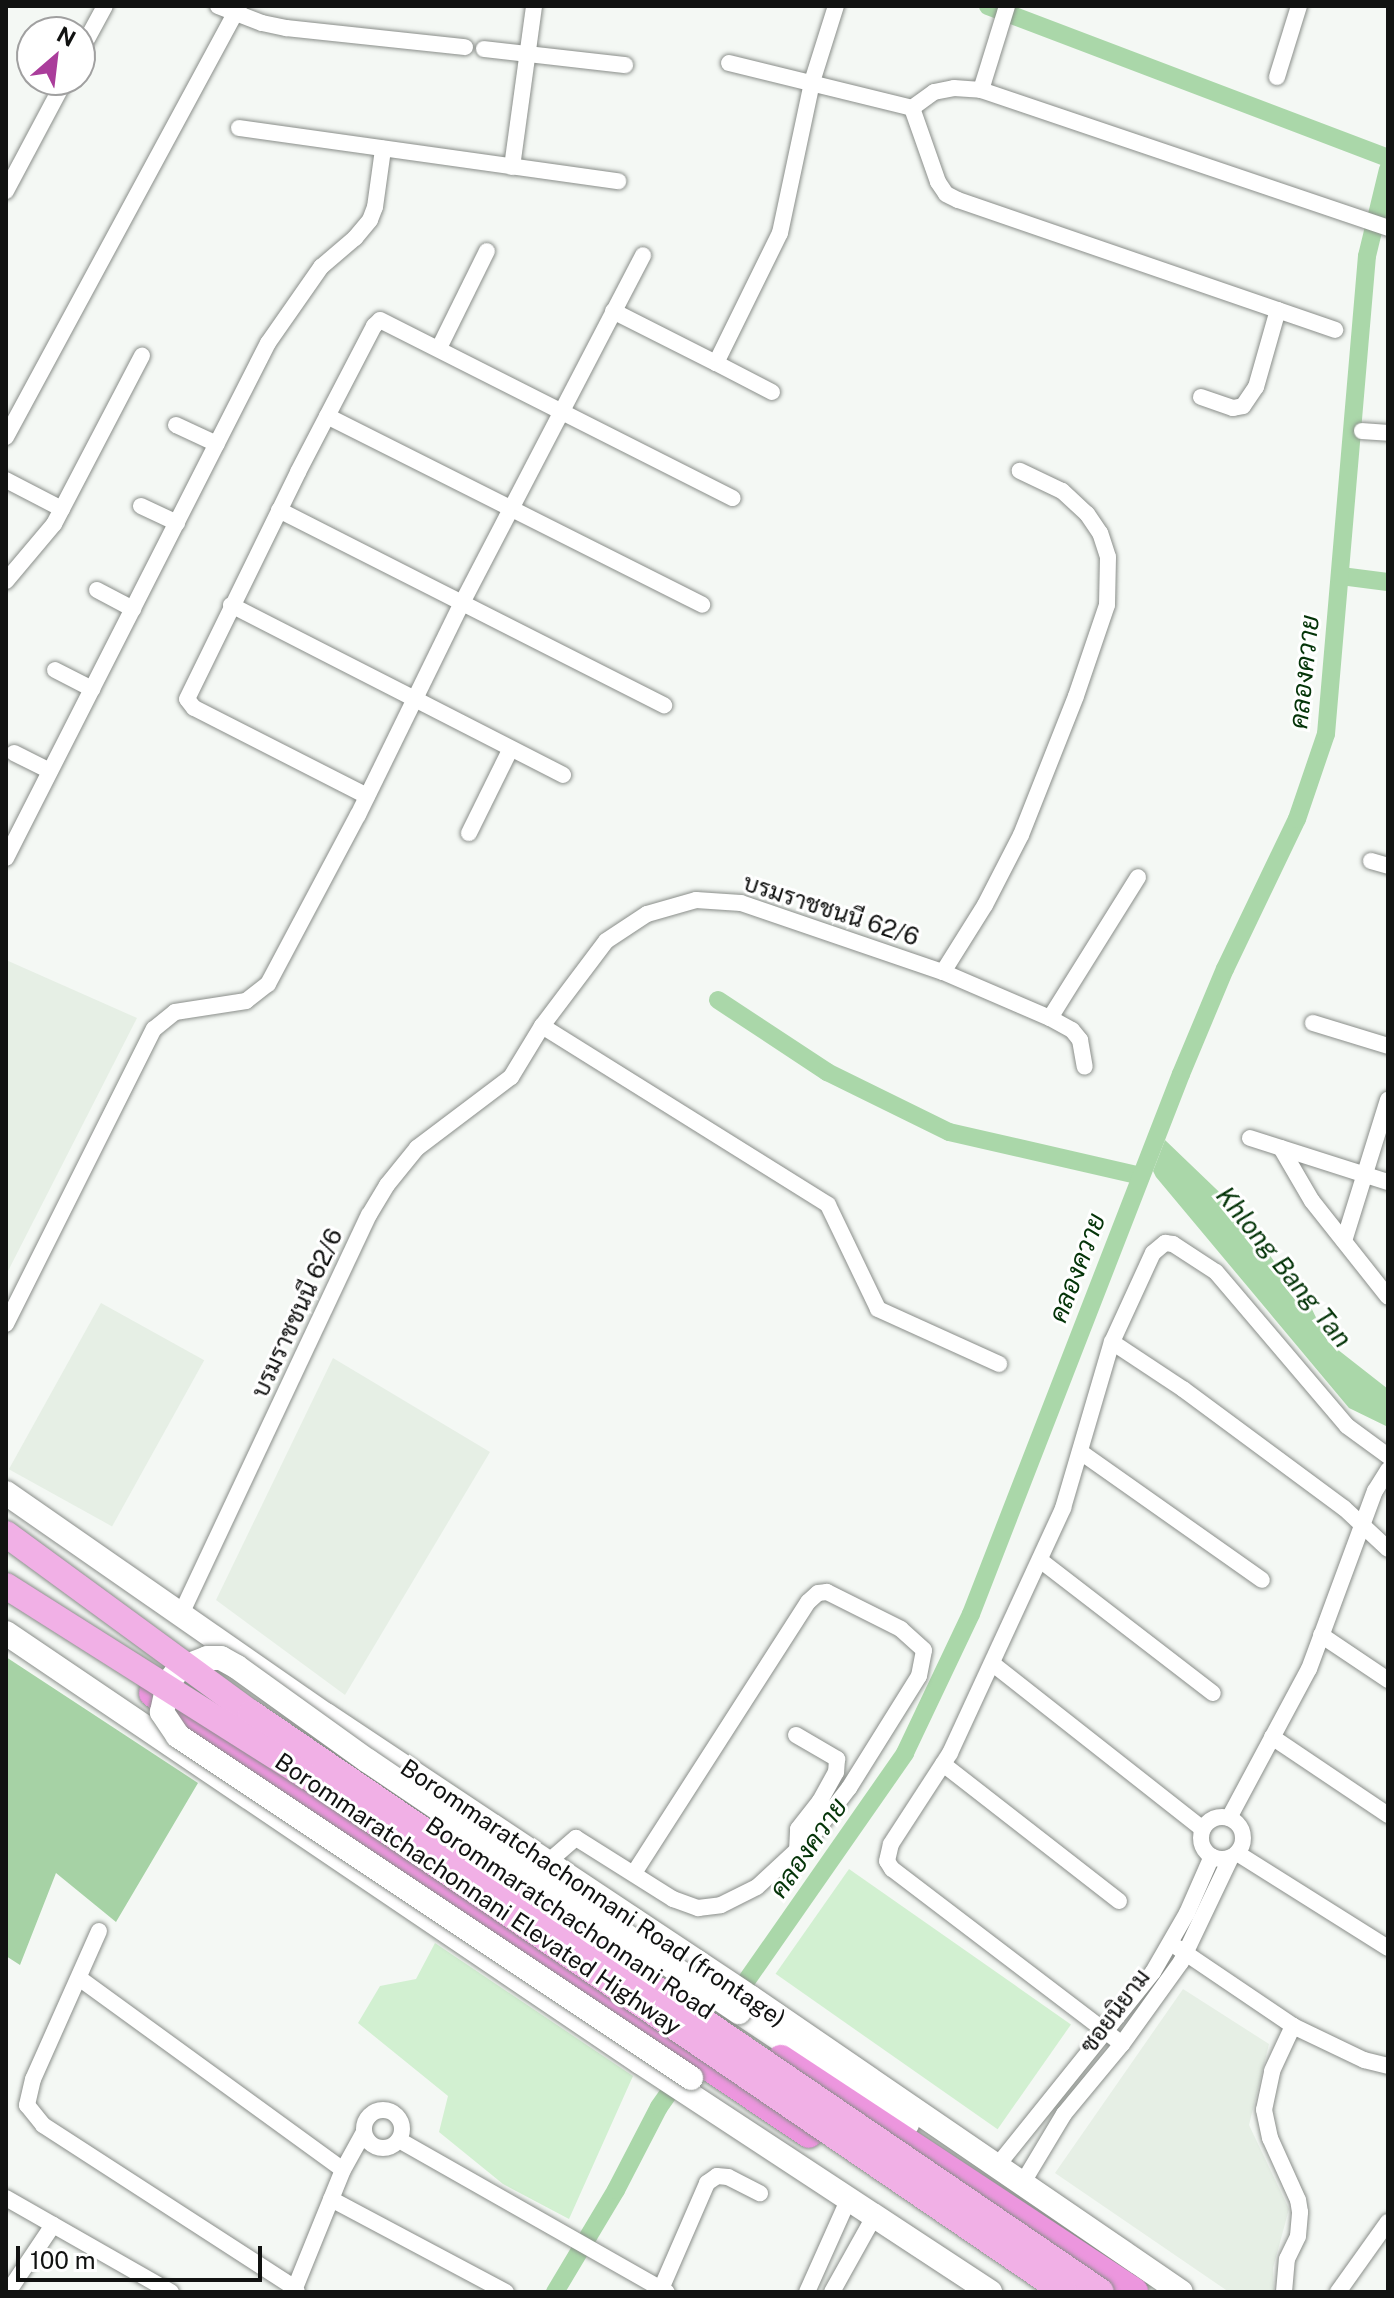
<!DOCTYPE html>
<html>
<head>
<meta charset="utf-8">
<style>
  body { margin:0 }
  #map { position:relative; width:1394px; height:2298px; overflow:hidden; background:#f4f8f4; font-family:"Public Sans",Sarabun,sans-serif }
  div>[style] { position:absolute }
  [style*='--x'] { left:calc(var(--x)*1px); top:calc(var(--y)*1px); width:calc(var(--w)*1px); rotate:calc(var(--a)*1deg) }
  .built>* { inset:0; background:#e6efe5; transform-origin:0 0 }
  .green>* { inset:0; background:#d2f0d1; transform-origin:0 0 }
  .forest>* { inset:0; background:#a6d2a5 }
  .water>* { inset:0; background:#aad7a9 }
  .canal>* { height:18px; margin:-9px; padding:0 9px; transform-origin:9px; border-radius:9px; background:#aad7a9 }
  .roads { filter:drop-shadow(0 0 2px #8a8e8a) drop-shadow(0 0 2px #8a8e8a) }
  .minor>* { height:16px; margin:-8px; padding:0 8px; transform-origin:8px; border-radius:8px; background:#fff }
  .minor>.ring { margin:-8px; padding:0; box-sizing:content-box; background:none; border:16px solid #fff; border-radius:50% }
  .secondary>* { height:24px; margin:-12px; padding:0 12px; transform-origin:12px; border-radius:12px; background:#fff }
  .trunk>* { height:28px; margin:-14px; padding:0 14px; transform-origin:14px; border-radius:14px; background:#ec96de }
  .bridges { filter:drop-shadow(0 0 2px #8a8e8a) drop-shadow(0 0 2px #8a8e8a) }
  .secondary-bridge>* { height:24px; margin:-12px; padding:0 12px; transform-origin:12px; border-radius:12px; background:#fff }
  .primary-bridge>* { height:26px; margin:-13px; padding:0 13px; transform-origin:13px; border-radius:13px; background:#f1b0e6 }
  span { translate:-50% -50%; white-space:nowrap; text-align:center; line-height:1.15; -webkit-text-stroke:6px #fff; paint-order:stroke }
  .street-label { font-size:24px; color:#111211 }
  .water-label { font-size:26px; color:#043408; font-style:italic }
  .frame { position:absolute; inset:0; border:8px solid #111211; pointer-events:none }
  .north { position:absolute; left:16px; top:16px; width:80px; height:80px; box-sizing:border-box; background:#fff; border:2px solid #a0a0a0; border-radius:50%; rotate:28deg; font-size:22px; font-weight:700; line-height:32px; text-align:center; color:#111211 }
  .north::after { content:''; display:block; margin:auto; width:28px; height:36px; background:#aa3d9b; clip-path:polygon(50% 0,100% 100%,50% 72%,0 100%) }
  .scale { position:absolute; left:16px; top:2246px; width:246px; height:36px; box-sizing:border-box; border:4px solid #111211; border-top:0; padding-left:10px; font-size:24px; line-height:28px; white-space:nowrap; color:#111211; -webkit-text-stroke:6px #fff; paint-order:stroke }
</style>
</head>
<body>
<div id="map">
  <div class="built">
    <div style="clip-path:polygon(6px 960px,137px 1018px,6px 1275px)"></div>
    <div style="left:101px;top:1303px;width:118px;height:190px;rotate:29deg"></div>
    <div style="clip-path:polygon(333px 1358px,490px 1452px,345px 1695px,216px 1600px)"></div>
    <div style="clip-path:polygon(1183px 1989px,1269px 2044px,1249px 2125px,1289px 2209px,1273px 2268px,1274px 2292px,1229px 2292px,1055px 2173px)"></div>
  </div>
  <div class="green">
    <div style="left:849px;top:1869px;width:271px;height:128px;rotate:35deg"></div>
    <div style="clip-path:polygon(435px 1943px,633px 2076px,569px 2219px,503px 2184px,439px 2132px,448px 2096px,358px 2023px,380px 1986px,416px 1979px)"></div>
  </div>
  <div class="forest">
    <div style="clip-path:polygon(6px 1657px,198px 1783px,116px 1922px,56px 1873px,20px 1965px,6px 1956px)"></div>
  </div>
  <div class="water">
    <div style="clip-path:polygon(1165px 1140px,1239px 1211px,1276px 1264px,1305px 1295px,1328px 1342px,1388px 1389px,1388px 1427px,1349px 1408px,1156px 1177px,1153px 1171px)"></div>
  </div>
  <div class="canal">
    <div style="--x:988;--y:6;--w:428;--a:20.8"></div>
    <div style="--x:1341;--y:576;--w:47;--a:7.3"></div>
    <div style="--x:718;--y:1000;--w:131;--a:33.4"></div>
    <div style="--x:827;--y:1072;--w:136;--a:26.2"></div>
    <div style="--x:949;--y:1132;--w:197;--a:12.9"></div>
    <div style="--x:733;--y:2000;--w:301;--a:-55.1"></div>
    <div style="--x:905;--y:1753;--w:154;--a:-64.6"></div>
    <div style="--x:971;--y:1614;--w:579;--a:-68.75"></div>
    <div style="--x:1181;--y:1074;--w:114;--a:-67.3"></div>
    <div style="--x:1225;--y:969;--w:166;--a:-64.4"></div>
    <div style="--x:1297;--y:819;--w:90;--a:-71.2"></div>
    <div style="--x:1326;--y:734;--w:480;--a:-85.1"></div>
    <div style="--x:1367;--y:256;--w:89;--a:-76.4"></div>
    <div style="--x:555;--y:2292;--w:119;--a:-59.1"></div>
    <div style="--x:616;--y:2190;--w:93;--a:-62.6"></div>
    <div style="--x:659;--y:2107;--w:37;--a:-55"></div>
  </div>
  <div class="roads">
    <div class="minor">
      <div style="--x:218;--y:6;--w:47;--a:21.1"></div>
      <div style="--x:262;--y:23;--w:25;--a:12"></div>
      <div style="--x:286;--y:28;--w:180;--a:6.1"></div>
      <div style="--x:484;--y:49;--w:142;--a:6.5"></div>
      <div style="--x:80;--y:52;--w:52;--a:-61.5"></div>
      <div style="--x:729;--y:63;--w:188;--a:13.8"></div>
      <div style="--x:912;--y:108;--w:27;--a:-36"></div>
      <div style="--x:934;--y:92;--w:20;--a:-11"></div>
      <div style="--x:954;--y:88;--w:27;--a:4"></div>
      <div style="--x:981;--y:90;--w:430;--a:18.7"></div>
      <div style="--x:1277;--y:77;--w:74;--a:-72.8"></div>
      <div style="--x:981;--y:90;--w:88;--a:-72.8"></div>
      <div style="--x:912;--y:108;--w:78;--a:70.6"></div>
      <div style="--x:938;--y:182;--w:14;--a:56"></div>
      <div style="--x:946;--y:194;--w:13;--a:27"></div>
      <div style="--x:958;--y:200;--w:399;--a:19"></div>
      <div style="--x:239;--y:128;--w:383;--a:8"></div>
      <div style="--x:512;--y:167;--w:162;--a:-82.2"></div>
      <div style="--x:6;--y:191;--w:126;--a:-62"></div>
      <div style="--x:613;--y:311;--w:115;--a:26.8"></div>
      <div style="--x:716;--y:363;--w:145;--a:-63.8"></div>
      <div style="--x:780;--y:233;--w:154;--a:-78"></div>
      <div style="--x:812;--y:82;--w:80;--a:-72.5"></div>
      <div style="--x:439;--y:348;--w:108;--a:-63.7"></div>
      <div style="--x:716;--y:363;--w:63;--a:27.4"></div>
      <div style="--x:1201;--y:397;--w:34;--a:19"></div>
      <div style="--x:1233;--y:408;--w:10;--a:-11"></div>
      <div style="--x:1243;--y:406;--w:23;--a:-56"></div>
      <div style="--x:1256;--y:387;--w:80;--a:-74.1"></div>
      <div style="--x:327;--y:416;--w:420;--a:26.7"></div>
      <div style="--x:176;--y:425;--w:45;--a:24.9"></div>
      <div style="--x:1362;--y:431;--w:26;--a:4"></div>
      <div style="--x:6;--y:437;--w:490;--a:-61.6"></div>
      <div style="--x:6;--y:480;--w:63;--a:27.4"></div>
      <div style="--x:141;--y:506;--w:40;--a:25"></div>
      <div style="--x:279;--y:510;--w:432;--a:26.9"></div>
      <div style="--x:6;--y:581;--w:75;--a:-49.9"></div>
      <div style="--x:54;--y:524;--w:190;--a:-62.4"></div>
      <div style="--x:97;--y:590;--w:41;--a:27.8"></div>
      <div style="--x:231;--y:605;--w:373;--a:27.1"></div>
      <div style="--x:55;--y:670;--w:42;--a:27.2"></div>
      <div style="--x:14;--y:753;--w:40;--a:26.6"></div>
      <div style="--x:367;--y:796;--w:194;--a:-153"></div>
      <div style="--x:194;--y:708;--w:11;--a:-128"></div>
      <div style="--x:187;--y:699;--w:253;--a:-63.9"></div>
      <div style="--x:298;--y:472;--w:165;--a:-62.5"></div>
      <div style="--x:374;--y:326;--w:8;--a:-45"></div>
      <div style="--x:380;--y:320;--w:395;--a:26.8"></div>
      <div style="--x:469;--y:833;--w:93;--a:-63.7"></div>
      <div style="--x:6;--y:858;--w:578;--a:-63.04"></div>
      <div style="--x:268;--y:343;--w:93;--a:-55.1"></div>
      <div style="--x:321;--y:267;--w:45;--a:-40.5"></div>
      <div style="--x:355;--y:238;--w:23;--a:-50"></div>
      <div style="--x:370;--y:220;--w:14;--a:-69"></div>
      <div style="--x:375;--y:207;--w:59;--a:-82.1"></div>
      <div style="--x:1371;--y:861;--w:18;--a:16"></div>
      <div style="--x:943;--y:972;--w:116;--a:23.3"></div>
      <div style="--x:1050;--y:1018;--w:166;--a:-58"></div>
      <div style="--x:1050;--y:1018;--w:25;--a:29"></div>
      <div style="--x:1072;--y:1030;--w:13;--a:51"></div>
      <div style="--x:1080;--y:1040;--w:27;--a:80"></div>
      <div style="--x:1313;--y:1023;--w:78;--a:17"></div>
      <div style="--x:542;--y:1026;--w:337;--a:32"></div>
      <div style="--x:828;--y:1205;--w:115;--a:64.3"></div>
      <div style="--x:878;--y:1309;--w:133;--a:24.4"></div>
      <div style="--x:1250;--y:1138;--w:145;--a:17.7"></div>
      <div style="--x:1281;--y:1148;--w:61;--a:59.7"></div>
      <div style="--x:1312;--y:1201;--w:122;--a:51.6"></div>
      <div style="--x:1344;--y:1241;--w:148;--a:-72.7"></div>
      <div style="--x:6;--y:1324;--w:330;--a:-63.4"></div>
      <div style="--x:154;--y:1029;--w:27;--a:-39"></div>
      <div style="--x:175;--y:1012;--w:72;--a:-8.8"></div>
      <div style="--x:246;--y:1001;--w:28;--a:-38"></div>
      <div style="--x:268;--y:984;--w:191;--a:-62"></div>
      <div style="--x:358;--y:815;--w:236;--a:-63.9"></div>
      <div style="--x:462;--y:603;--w:392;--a:-62.5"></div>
      <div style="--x:1112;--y:1342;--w:85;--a:33.5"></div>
      <div style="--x:1183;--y:1389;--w:200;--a:36.5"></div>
      <div style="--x:1344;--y:1508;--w:60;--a:43"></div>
      <div style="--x:1082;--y:1453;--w:220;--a:35.2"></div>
      <div style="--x:1040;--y:1560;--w:218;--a:37.6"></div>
      <div style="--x:181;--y:1614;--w:441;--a:-64.8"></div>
      <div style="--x:369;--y:1215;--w:35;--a:-59"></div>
      <div style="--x:387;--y:1185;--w:48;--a:-51"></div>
      <div style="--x:417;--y:1148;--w:118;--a:-37.1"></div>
      <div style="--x:511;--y:1077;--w:60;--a:-58.7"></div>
      <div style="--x:542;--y:1026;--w:106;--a:-53"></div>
      <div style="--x:606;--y:941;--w:49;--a:-33.4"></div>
      <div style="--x:647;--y:914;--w:51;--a:-15.9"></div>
      <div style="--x:696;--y:900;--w:45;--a:3.8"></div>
      <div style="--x:741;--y:903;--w:213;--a:18.9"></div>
      <div style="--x:943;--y:972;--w:79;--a:-57.9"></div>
      <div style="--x:985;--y:905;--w:79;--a:-62.8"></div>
      <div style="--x:1021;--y:835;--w:149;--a:-68.4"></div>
      <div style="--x:1076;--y:696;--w:96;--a:-71.2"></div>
      <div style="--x:1107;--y:605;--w:48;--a:-88.8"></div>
      <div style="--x:1108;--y:557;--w:25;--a:-108"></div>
      <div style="--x:1100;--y:533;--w:23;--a:-124"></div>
      <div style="--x:1087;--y:514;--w:34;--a:-137"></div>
      <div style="--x:1062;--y:491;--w:47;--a:-154.5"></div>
      <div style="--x:1321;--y:1635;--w:81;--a:33.9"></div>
      <div style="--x:993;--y:1664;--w:267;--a:38.2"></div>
      <div style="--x:796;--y:1735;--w:48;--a:30.3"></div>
      <div style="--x:837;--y:1759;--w:13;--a:94"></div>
      <div style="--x:836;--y:1772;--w:33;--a:119"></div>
      <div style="--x:820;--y:1801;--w:16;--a:55"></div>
      <div style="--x:1272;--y:1737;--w:140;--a:33.9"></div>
      <div style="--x:943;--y:1764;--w:223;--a:37.9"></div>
      <div class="ring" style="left:1201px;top:1817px;width:26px;height:26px"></div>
      <div style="--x:1229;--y:1818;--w:169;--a:-61.8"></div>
      <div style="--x:1309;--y:1669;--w:190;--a:-69.7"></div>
      <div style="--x:1375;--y:1491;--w:25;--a:-58"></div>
      <div style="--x:797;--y:1851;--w:22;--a:-87"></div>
      <div style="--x:798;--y:1829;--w:36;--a:-52"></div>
      <div style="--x:1237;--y:1853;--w:178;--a:32.2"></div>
      <div style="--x:548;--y:1862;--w:37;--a:-41"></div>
      <div style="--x:576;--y:1838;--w:115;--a:32.2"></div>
      <div style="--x:673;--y:1899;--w:27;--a:20"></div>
      <div style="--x:698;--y:1908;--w:23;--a:-7"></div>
      <div style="--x:721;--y:1905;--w:40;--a:-26.6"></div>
      <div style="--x:757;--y:1887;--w:75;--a:-42.8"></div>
      <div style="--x:812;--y:1836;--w:61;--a:-52.4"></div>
      <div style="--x:849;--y:1788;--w:132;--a:-58"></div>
      <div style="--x:919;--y:1676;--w:26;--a:-79"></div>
      <div style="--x:924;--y:1650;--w:31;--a:-138"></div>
      <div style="--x:901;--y:1629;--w:83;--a:-153.4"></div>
      <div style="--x:827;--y:1592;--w:9;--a:174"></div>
      <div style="--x:818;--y:1593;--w:13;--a:138"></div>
      <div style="--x:808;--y:1602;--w:322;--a:122.7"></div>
      <div style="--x:99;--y:1931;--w:162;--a:114"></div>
      <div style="--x:33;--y:2079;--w:27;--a:103"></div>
      <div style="--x:27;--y:2105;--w:26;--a:51"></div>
      <div style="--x:43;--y:2125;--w:300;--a:32.9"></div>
      <div style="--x:1178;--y:1948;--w:139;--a:34.1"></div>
      <div style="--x:1293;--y:2026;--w:79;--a:25.6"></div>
      <div style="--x:1364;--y:2060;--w:25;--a:14"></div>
      <div style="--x:79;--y:1978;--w:326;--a:36"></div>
      <div style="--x:1122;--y:2044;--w:289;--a:-142.7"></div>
      <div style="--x:892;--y:1869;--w:9;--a:-122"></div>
      <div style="--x:887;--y:1861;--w:17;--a:-77"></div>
      <div style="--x:891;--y:1844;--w:108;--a:-57"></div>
      <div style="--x:950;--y:1753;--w:270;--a:-65.2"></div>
      <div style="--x:1063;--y:1508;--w:173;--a:-73.6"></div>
      <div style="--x:1112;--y:1342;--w:98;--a:-65.3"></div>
      <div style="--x:1153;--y:1253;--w:16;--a:-40"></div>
      <div style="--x:1165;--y:1243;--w:8;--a:7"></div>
      <div style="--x:1173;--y:1244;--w:51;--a:33.1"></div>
      <div style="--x:1216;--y:1272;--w:202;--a:49.6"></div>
      <div style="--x:1347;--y:1426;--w:51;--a:36.2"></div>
      <div class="ring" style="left:364px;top:2110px;width:22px;height:22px"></div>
      <div style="--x:399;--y:2140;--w:308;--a:29.6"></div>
      <div style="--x:997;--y:2166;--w:249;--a:-51.2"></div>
      <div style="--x:1153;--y:1972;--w:68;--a:-60"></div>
      <div style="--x:1187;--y:1913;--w:62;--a:-66.3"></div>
      <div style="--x:1022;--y:2184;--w:82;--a:-59"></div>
      <div style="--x:1064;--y:2114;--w:91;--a:-50.4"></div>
      <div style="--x:1122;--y:2044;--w:101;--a:-54.3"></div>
      <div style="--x:1181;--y:1962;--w:116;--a:-64.5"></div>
      <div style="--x:6;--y:2198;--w:190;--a:29.7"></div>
      <div style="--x:331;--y:2199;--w:198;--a:28"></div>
      <div style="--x:661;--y:2289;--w:116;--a:-66.5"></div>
      <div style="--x:707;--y:2183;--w:12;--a:-35"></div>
      <div style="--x:717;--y:2176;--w:11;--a:5"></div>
      <div style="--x:728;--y:2177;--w:36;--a:27"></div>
      <div style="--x:8;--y:2292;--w:81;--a:-56.1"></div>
      <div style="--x:297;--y:2292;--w:4;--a:-117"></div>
      <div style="--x:295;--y:2288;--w:127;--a:-67.9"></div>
      <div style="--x:343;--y:2170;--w:43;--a:-61.1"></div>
      <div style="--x:807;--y:2292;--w:103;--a:-65.9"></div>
      <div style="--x:832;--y:2292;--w:88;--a:-60.8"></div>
      <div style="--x:1284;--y:2292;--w:33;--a:-85"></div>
      <div style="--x:1287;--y:2259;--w:25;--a:-64"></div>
      <div style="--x:1298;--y:2236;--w:24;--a:-85"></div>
      <div style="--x:1300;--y:2212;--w:12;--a:-99"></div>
      <div style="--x:1298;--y:2200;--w:68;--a:-114.3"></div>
      <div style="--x:1270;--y:2138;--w:29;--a:-102"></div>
      <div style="--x:1264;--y:2110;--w:40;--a:-78"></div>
      <div style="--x:1272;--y:2071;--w:50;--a:-65"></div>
      <div style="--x:1338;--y:2292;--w:86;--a:-54.5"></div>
    </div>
    <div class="secondary">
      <div style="--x:6;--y:1493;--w:389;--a:34.8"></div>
      <div style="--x:326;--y:1715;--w:509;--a:33.63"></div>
      <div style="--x:750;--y:1997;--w:522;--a:34.39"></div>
      <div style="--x:6;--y:1633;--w:766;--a:34.08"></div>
      <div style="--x:640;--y:2062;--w:419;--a:33.3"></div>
      <div style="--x:739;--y:2012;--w:202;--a:33.7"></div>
    </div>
    <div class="trunk">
      <div style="--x:153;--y:1693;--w:790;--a:33.91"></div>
      <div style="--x:781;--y:2059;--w:423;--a:33.4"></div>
    </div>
  </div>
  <div class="bridges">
    <div class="secondary-bridge">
      <div style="--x:691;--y:2078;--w:617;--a:-146.31"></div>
      <div style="--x:178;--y:1736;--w:29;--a:-124"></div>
      <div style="--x:162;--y:1712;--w:30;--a:-78"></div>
      <div style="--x:168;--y:1683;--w:18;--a:-52"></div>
      <div style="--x:179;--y:1669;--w:30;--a:-21"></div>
      <div style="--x:207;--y:1658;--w:14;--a:0"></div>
      <div style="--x:221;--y:1658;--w:18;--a:29"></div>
      <div style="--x:237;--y:1667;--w:161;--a:35.7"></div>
      <div style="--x:368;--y:1761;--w:448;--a:34.1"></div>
    </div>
    <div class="primary-bridge">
      <div style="--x:6;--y:1534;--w:303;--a:36.2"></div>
      <div style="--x:251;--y:1713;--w:1028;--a:34.26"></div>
      <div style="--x:6;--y:1586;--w:356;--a:32.3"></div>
      <div style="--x:307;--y:1776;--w:916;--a:34.28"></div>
    </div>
  </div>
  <div class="street-label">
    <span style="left:831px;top:910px;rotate:18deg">บรมราชชนนี 62/6</span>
    <span style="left:297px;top:1313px;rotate:-65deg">บรมราชชนนี 62/6</span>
    <span style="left:593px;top:1893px;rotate:34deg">Borommaratchachonnani Road (frontage)</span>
    <span style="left:478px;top:1894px;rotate:34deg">Borommaratchachonnani Elevated Highway</span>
    <span style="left:570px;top:1918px;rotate:34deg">Borommaratchachonnani Road</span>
    <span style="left:1115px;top:2011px;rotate:-53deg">ซอยนิยาม</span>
  </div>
  <div class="water-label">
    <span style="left:1304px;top:672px;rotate:-84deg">คลองควาย</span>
    <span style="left:1284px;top:1267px;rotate:51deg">Khlong Bang Tan</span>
    <span style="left:1077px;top:1268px;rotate:-69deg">คลองควาย</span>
    <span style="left:808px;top:1848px;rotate:-55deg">คลองควาย</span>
  </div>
  <div class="frame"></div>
  <div class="north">N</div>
  <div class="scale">100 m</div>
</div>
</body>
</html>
